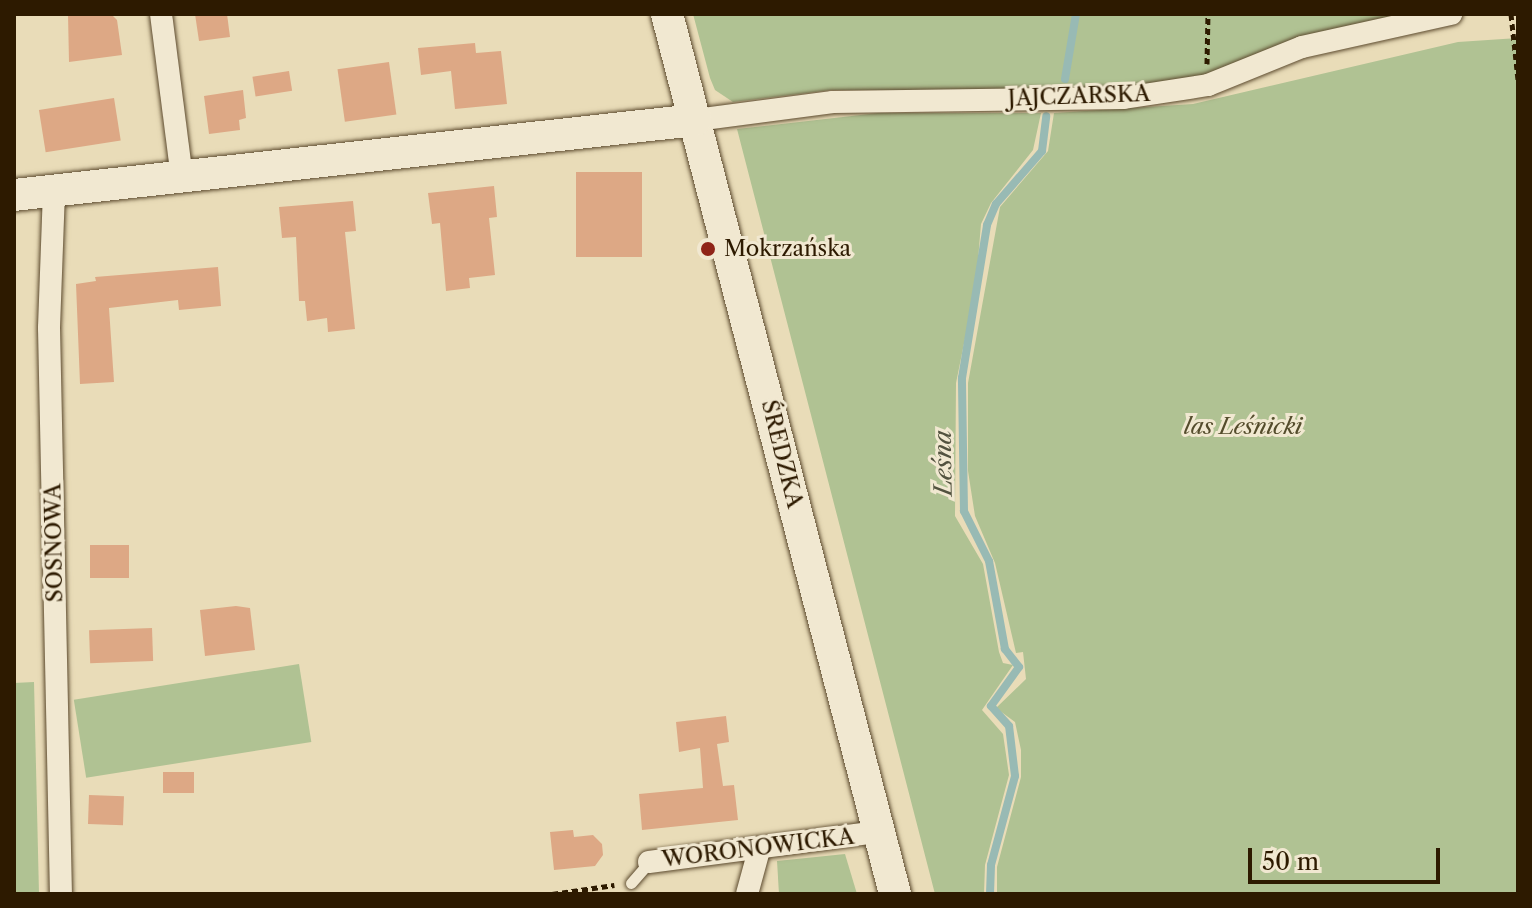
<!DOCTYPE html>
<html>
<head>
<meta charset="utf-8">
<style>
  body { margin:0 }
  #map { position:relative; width:1532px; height:908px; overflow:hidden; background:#e9dcb8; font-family:"Libre Caslon Text",serif }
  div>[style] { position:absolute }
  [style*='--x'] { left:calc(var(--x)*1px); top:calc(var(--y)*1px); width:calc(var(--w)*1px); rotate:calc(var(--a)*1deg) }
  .green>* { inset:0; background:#b0c293; transform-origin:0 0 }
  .stream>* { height:8px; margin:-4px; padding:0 4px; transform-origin:4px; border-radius:4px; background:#98bab4 }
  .building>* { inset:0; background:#dda885; transform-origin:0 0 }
  .path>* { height:5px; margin-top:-2.5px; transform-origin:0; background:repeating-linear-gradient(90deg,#2d1a00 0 6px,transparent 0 10px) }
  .roads { filter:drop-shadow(0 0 2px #5c4a2e) drop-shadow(0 0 2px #5c4a2e) }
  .lane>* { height:11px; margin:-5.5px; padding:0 5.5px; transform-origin:5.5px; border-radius:5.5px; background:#f1e8d1 }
  .street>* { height:22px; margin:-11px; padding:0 11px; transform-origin:11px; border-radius:11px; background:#f1e8d1 }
  .secondary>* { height:32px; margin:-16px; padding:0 16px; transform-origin:16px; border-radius:16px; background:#f1e8d1 }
  .dots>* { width:22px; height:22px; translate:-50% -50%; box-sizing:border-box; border:4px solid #f1e8d1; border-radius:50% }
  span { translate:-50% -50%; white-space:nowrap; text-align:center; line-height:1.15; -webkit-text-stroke:6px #f1e8d1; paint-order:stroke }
  .street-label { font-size:22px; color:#2d1a00 }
  .poi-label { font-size:22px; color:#2d1a00 }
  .left { translate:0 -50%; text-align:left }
  .park-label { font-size:22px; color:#544c2c; font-style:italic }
  .water-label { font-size:24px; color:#52523f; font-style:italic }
  .frame { position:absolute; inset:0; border:16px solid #2d1a00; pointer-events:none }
  .scale { position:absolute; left:1248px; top:848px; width:192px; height:36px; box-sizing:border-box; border:4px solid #2d1a00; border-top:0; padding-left:10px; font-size:24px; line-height:28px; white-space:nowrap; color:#2d1a00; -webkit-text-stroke:6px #f1e8d1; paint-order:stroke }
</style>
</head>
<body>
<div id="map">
  <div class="green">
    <div style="clip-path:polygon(693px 14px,1407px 14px,1202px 81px,1122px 91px,831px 90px,733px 102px,715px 90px,710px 78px)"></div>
    <div style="clip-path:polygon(1518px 38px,1518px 894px,997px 894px,997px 867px,1021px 777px,1021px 750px,1015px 722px,996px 708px,1026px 679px,1023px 652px,1016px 653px,995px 563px,975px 516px,968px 471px,968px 383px,1000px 207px,1048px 151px,1054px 113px,1193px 104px,1458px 42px)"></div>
    <div style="clip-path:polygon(878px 113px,1041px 113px,1033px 150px,991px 203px,981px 224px,976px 284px,956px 383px,955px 516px,983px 564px,999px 652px,1003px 663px,1013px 665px,982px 710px,1003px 734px,1009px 775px,985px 865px,984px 894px,935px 894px,737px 129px)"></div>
    <div style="left:299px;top:664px;width:79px;height:228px;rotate:81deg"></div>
    <div style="clip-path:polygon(34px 682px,39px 894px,14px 894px,14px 683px)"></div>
    <div style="clip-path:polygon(845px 854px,857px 894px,779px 894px,777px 861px)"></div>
  </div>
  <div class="stream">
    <div style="--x:1065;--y:79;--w:66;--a:-80.4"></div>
    <div style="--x:990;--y:894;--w:29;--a:-88"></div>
    <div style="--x:991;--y:865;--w:92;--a:-74.9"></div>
    <div style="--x:1015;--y:776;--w:50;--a:-96.8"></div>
    <div style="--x:1009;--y:726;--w:27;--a:-132"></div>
    <div style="--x:991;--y:706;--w:48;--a:-54.3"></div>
    <div style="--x:1019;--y:667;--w:23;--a:-128"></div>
    <div style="--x:1005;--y:649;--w:89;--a:-100.3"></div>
    <div style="--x:989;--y:561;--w:56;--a:-116.6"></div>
    <div style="--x:964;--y:511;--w:133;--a:-90.9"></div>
    <div style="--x:962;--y:378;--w:155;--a:-80.7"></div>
    <div style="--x:987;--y:225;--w:23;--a:-67"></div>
    <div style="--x:996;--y:204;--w:70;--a:-49"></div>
    <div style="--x:1042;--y:151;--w:35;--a:-83"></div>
  </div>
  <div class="building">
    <div style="clip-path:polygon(68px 14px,111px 14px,117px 20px,122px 55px,69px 62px)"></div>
    <div style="clip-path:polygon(195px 14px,227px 14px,230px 37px,199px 41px)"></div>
    <div style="clip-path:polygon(475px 43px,476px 53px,501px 51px,507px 104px,455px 109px,451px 71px,421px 75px,418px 48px)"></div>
    <div style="left:389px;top:62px;width:53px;height:52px;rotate:82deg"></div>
    <div style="left:289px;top:71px;width:20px;height:37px;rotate:81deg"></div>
    <div style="clip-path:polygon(243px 90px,246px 118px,239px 120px,240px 130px,209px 134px,204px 96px)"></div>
    <div style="left:114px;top:98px;width:43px;height:76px;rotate:81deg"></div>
    <div style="left:642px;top:172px;width:85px;height:66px;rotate:90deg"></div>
    <div style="clip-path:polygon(494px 186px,497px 217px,489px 218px,495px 275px,469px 278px,470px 288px,446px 291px,440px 223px,432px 224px,428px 193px)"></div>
    <div style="clip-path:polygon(353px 201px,356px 231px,345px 232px,355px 329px,328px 332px,327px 318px,307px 321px,305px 301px,299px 301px,296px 237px,282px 238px,279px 207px)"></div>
    <div style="clip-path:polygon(218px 267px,221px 306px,179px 310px,178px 300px,109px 308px,114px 382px,80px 384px,76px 284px,96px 281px,95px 277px)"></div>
    <div style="left:90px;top:545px;width:39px;height:33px"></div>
    <div style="clip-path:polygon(236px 606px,250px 608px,255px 650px,205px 656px,200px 610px)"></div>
    <div style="left:152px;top:628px;width:33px;height:63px;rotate:88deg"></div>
    <div style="clip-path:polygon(726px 716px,729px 742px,717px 744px,723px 786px,734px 785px,738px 820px,642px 830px,639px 794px,703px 788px,700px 748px,679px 752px,676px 722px)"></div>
    <div style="left:163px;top:772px;width:31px;height:21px"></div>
    <div style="left:89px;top:795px;width:35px;height:29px;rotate:2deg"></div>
    <div style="clip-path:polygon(573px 830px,574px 837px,593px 835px,602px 844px,603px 855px,595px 866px,554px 870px,550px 832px)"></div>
  </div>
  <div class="path">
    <div style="--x:1511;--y:14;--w:66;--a:83.9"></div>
    <div style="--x:1207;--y:64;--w:50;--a:-88.9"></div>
    <div style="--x:552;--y:894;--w:63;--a:-8.3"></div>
  </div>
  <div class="roads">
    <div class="lane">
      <div style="--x:631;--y:883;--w:28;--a:-49"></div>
    </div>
    <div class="street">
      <div style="--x:161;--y:14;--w:165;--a:82.7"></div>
      <div style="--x:696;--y:120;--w:138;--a:-7.5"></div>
      <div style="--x:833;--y:102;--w:291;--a:-0.8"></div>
      <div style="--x:1124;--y:98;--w:85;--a:-8.8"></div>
      <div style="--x:1208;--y:85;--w:101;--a:-22"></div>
      <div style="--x:1302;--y:47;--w:153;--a:-12.5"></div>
      <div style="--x:54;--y:191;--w:137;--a:92.1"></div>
      <div style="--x:49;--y:328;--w:566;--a:88.79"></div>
      <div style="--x:649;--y:862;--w:231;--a:-7.5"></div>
      <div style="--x:747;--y:894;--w:46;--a:-74.7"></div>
    </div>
    <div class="secondary">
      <div style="--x:667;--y:14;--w:909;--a:75.47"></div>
      <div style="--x:14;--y:195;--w:686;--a:-6.28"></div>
    </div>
  </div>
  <div class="dots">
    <div style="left:708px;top:249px;background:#8f2418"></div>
  </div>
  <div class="street-label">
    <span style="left:1079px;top:96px;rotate:-2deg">JAJCZARSKA</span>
    <span style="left:782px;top:454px;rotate:76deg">ŚREDZKA</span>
    <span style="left:54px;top:543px;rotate:-91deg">SOSNOWA</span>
    <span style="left:758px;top:848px;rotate:-7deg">WORONOWICKA</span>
  </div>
  <div class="poi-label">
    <span class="left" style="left:724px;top:249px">Mokrzańska</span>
  </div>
  <div class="park-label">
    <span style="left:1243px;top:427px">las Leśnicki</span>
  </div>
  <div class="water-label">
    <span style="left:943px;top:463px;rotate:-91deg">Leśna</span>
  </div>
  <div class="frame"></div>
  <div class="scale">50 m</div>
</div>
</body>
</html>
